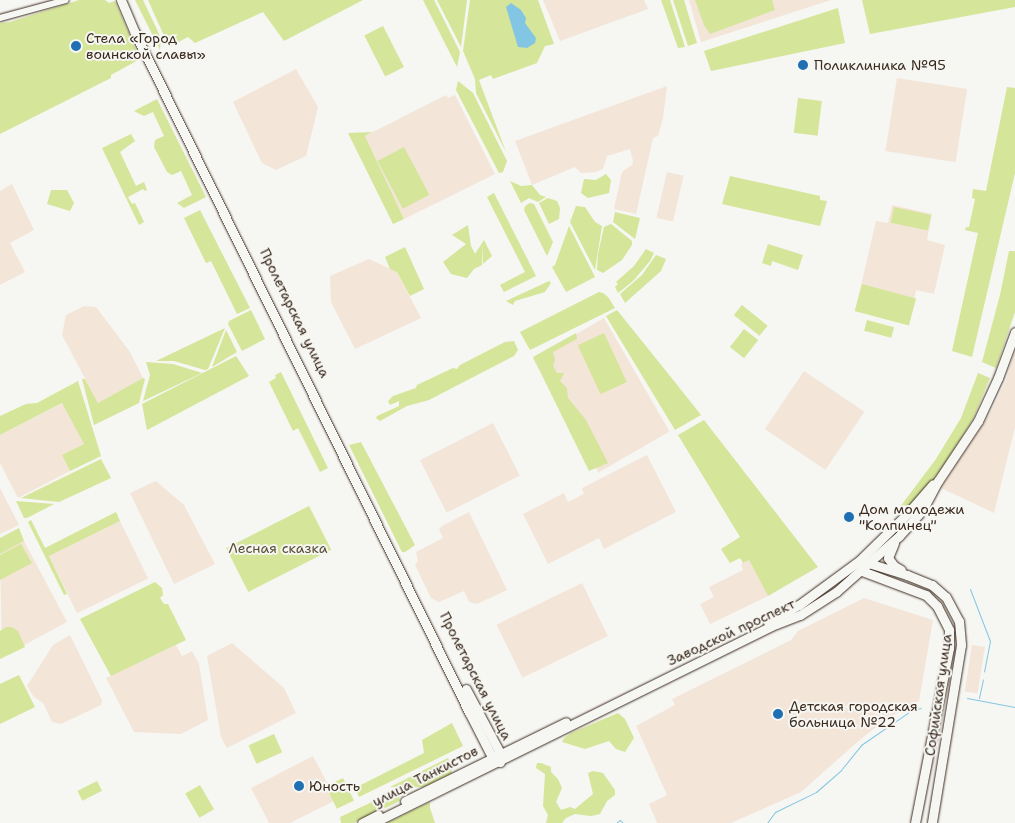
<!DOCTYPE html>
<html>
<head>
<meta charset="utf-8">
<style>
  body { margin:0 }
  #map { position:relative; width:1015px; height:823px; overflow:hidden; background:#f6f6f2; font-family:"Shantell Sans",sans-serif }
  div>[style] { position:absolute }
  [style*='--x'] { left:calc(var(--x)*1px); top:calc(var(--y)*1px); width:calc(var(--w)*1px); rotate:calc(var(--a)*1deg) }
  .built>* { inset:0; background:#f4e5d9; transform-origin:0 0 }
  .green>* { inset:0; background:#d5e599; transform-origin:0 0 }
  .water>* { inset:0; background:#83c6e4 }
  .stream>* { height:1px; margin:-0.5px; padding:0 0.5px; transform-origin:0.5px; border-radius:0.5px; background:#83c6e4 }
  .roads { filter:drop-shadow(0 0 1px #3b2a1e) drop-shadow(0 0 1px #3b2a1e) }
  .minor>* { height:6px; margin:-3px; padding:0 3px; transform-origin:3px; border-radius:3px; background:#f6f6f2 }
  .major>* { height:9px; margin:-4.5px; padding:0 4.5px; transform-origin:4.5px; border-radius:4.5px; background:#f6f6f2 }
  .dots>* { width:14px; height:14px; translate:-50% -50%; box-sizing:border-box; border:2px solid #f6f6f2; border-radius:50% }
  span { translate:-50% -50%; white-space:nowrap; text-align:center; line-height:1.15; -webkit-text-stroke:4px #f6f6f2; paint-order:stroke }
  .poi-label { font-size:14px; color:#3b2a1e }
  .left { translate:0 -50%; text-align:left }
  .street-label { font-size:14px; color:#3b2a1e }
  .park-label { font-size:14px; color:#5a4f37 }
</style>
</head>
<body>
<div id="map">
  <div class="built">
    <div style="clip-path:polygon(543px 0,644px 0,648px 9px,560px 41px)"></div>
    <div style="clip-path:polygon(689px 0,831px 0,701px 42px)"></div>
    <div style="clip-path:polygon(296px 69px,318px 107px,306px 156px,276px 170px,262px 163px,233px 102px)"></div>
    <div style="left:897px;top:78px;width:71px;height:74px;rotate:9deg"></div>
    <div style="clip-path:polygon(667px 86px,663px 118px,658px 136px,653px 138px,636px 214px,614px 209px,622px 172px,632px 165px,633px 161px,630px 149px,607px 156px,603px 169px,596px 172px,581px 173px,575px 167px,532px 185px,515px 141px)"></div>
    <div style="clip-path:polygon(446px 95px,448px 98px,455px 95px,495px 174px,404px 219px,365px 136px)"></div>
    <div style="left:667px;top:172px;width:17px;height:47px;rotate:13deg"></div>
    <div style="clip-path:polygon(12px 184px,34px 230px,10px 243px,25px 272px,0 285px,0 191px)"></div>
    <div style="clip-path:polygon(892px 205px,932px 214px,927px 240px,945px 245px,934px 294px,916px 290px,909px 325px,855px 311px,876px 221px,888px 223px)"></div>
    <div style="clip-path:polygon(369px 259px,397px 272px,421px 318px,355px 349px,331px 302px,330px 276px)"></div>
    <div style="clip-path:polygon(84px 306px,96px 307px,130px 352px,143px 378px,98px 403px,62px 335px,66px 315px)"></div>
    <div style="left:604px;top:318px;width:131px;height:82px;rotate:60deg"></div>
    <div style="clip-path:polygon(1015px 350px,1015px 427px,994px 513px,941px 488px,990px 414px,1006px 381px)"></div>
    <div style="left:804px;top:371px;width:73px;height:70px;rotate:34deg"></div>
    <div style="clip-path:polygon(63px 403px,84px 444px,62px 455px,70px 471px,18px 498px,0 463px,0 435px)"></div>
    <div style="left:493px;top:423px;width:59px;height:82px;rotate:63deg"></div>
    <div style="clip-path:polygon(647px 455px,676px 512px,604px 549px,599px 538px,548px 564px,523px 514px,564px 493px,568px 502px,584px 494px,582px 488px)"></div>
    <div style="clip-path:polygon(156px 481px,184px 505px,215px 564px,174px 584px,130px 493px)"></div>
    <div style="clip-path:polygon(0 488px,19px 525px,0 534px)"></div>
    <div style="clip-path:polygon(469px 512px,507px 590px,477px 604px,469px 602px,464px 591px,439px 602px,431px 598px,415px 565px,418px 561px,416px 552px,443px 538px,439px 529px,442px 526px)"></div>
    <div style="left:120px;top:521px;width:64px;height:79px;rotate:64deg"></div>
    <div style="clip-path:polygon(24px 541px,67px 622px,2px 657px,0 554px)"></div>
    <div style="clip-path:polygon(749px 560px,768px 596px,710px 624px,700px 604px,714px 597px,709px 587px,743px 570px,741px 564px)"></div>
    <div style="left:582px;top:583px;width:59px;height:95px;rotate:64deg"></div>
    <div style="clip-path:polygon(864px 598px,933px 620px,919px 701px,887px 719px,862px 738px,801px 792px,731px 823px,657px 823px,649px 804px,667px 795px,636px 726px,675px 705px,672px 699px,791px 640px,798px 631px)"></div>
    <div style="clip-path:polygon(70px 635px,102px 700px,101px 705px,61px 724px,52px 722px,43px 703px,34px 697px,27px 686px,53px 645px)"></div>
    <div style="clip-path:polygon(232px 643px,284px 688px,296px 713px,227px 748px,221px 737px,207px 656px)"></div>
    <div style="clip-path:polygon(176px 645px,182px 656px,192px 651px,199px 664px,208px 720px,181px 734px,134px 732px,106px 678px)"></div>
    <div style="left:972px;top:645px;width:13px;height:47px;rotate:9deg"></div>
    <div style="clip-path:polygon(313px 756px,336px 800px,290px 823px,269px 823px,251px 788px)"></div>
  </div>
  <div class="green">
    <div style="clip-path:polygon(79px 0,105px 0,109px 3px,115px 1px,140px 59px,111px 75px,111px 78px,0 134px,0 23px,10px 22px)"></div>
    <div style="clip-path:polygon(135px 0,143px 0,161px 38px,160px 50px)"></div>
    <div style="clip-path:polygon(148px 0,363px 0,284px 41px,263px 12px,195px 43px,188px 37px,169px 47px)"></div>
    <div style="clip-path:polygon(423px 0,434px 0,460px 52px,457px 67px)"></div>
    <div style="clip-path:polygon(437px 0,467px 0,461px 47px)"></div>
    <div style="clip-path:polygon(470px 0,538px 0,554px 44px,545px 46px,537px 63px,493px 79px,491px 75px,479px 80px,506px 152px,476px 93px,475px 79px,463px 51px)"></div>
    <div style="clip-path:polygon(661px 0,670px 0,685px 47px,678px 48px)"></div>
    <div style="clip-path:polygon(673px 0,684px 0,697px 43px,688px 46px)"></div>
    <div style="clip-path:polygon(695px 0,772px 0,775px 10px,710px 34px,704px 25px)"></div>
    <div style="clip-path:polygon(862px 0,1015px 0,1015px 7px,870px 34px)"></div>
    <div style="clip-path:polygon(838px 8px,845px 43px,711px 71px,704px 51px)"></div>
    <div style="left:383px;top:26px;width:46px;height:21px;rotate:63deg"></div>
    <div style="clip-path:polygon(458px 81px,473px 93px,507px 161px,503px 172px,499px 173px,456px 90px)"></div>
    <div style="clip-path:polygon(1007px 87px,1015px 88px,1015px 173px,972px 357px,952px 351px,978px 233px,965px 230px,966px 227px,969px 227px,975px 199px,972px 198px,973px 189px,986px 191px)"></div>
    <div style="left:798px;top:98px;width:24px;height:35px;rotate:7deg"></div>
    <div style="clip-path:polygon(157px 99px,206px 197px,184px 208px,177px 203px,192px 195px,181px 171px,172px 175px,167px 172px,154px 147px,155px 140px,164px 136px,153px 112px,144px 116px,134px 111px)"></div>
    <div style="clip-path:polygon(372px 132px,365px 136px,404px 219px,393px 224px,348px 133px)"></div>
    <div style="clip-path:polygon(131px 134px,135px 141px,120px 152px,136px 186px,144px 182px,147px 190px,145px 191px,143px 189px,128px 197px,132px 204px,135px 203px,144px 222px,139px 225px,102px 148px)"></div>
    <div style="left:404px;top:147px;width:54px;height:30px;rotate:62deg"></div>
    <div style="clip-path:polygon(606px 174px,611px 180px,609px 193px,588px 198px,581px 193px,584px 179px,596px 180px)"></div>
    <div style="clip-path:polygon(730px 176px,820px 196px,820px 200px,827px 201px,820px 226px,722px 204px)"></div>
    <div style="clip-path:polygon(510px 181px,521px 186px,532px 185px,540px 195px,546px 197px,538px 202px,529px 198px,521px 203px)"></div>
    <div style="clip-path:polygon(51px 190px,67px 190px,74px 203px,70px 211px,47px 204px)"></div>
    <div style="clip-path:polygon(494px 193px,536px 276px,504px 292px,500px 285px,525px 272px,487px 197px)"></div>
    <div style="clip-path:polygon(548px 198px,557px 201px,560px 208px,559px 219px,549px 224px,539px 203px)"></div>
    <div style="clip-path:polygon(530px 203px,534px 204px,553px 242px,547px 256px,524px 210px,525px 206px)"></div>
    <div style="clip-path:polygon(576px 206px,585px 207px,595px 222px,602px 226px,595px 270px,570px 222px)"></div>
    <div style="left:894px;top:207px;width:38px;height:16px;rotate:12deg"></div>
    <div style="clip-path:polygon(200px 210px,250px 308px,237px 314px,211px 261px,206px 263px,184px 218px)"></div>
    <div style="clip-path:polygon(615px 212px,640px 218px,635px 239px,613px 222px)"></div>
    <div style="clip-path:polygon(611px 224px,632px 241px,632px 245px,622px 260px,603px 273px,597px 270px,598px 254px,604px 227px)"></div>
    <div style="clip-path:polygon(468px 225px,471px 246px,475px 254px,484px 240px,492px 256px,483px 264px,483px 242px,482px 265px,474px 269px,467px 278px,451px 274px,443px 262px,466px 244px,452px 235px)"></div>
    <div style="clip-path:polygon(569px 226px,595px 277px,566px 292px,552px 267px,555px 265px)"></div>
    <div style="clip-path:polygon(768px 244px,803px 255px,798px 270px,772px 261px,771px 266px,762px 263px)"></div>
    <div style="clip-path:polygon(405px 247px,424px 289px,410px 296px,397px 272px,390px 269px,385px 257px)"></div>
    <div style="clip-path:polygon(646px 249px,654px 253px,650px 261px,633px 281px,618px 293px,615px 287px,618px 284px,616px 282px,634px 266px)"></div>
    <div style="clip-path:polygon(1009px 251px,1015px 251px,1015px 312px,996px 368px,982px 362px,1000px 295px)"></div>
    <div style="clip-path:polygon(656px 255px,666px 259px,661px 271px,625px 303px,620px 294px,642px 275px)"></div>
    <div style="clip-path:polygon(549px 281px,551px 283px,545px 292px,515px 301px,513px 305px,506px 301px)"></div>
    <div style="left:862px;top:284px;width:56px;height:28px;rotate:15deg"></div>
    <div style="clip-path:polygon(599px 292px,603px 293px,608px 297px,615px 308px,530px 350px,520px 332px)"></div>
    <div style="left:742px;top:305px;width:33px;height:13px;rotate:39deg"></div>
    <div style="clip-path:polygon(251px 310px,265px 339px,242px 351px,228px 324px,229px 321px)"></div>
    <div style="clip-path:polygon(617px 310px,678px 386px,701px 415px,675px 430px,606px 316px)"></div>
    <div style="left:867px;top:320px;width:28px;height:11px;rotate:15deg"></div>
    <div style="clip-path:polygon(225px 328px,208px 369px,205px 370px,174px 361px,156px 361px)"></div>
    <div style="left:744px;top:329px;width:18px;height:23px;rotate:38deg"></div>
    <div style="clip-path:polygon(226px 330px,237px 352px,212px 367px)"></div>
    <div style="clip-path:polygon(576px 333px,577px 339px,553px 352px,555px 360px,553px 366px,557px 373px,564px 373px,560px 381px,567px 388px,568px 398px,586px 420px,608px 463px,589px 471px,533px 357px)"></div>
    <div style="left:604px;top:333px;width:54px;height:29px;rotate:65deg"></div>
    <div style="clip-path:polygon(514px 341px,518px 350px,514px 356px,429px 400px,407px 406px,380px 421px,376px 418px,377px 416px,399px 406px,399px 401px,390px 405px,388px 401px,393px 396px,416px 388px,417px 385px,453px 368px,457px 369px,460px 365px,505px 342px)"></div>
    <div style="clip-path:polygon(236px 356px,249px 376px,147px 430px,142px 404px)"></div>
    <div style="clip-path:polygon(146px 362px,173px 364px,202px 373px,143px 401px,150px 375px)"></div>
    <div style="clip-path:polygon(281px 372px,328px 468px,320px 472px,298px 428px,293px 431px,269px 382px,276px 378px,275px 375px)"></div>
    <div style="clip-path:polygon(978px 373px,990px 378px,973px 419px,946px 462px,921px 496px,909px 507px,900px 507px,936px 459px,961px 418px)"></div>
    <div style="clip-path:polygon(143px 378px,145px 379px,139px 403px,94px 425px,82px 379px,85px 379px,98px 403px)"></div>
    <div style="clip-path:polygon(78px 381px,101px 456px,70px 471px,62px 455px,84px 444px,62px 403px,0 435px,0 416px,26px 404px,37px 403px)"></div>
    <div style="clip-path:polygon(704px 420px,818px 567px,768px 596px,749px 560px,743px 563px,740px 558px,730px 563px,721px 549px,740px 537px,678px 435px)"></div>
    <div style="clip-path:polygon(361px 442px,415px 545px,405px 552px,402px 552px,349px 445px)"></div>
    <div style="clip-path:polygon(101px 459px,111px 478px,59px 502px,21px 498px)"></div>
    <div style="clip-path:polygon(16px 501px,54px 504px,27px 518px,24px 518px)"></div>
    <div style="left:309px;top:506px;width:49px;height:93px;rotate:63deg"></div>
    <div style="clip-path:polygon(116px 512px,120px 521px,49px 556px,67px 594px,64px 595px,28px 522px,31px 520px,45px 548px)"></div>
    <div style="clip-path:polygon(19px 528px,24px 541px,0 554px,0 538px)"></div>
    <div style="clip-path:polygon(21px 544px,32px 563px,0 580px,0 555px)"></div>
    <div style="clip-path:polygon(155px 582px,162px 588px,163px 595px,160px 598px,164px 604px,168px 604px,186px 640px,111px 676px,80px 619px)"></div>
    <div style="clip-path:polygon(6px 627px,11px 627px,18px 631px,25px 647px,0 659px,0 631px)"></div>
    <div style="clip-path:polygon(19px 675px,35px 707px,0 724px,0 684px)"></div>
    <div style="clip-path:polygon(618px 713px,625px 719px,634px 738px,625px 752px,616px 749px,609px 741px,585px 749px,562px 742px,564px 738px,571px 733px)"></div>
    <div style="clip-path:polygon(452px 723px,463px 746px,359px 797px,355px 788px,424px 753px,422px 740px)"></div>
    <div style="left:274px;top:734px;width:20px;height:28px;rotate:66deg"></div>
    <div style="clip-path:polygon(448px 758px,453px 769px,451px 770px,452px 773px,424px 787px,390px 787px)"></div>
    <div style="clip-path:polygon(537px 763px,541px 763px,551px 767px,551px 772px,558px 779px,562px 788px,556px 802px,561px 810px,570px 807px,575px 809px,593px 794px,588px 773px,593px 771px,603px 773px,615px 790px,615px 795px,607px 801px,600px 814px,591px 816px,575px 814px,566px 818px,562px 823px,546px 823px,548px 815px,543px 806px,545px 774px,536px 768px)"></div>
    <div style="left:343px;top:778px;width:25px;height:19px;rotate:64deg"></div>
    <div style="left:97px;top:781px;width:11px;height:22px;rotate:63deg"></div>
    <div style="left:200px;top:785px;width:28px;height:17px;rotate:60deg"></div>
    <div style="clip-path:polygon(398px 794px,400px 801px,354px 823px,341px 823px,340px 817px,385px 796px)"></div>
    <div style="clip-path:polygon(430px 802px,430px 808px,435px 823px,387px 823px)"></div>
  </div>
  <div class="water">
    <div style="clip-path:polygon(511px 3px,521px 10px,526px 18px,525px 23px,536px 38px,535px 43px,527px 48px,518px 47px,506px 7px)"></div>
  </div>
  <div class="stream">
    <div style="--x:970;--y:589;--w:56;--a:69"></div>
    <div style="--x:990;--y:641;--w:31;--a:101"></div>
    <div style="--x:967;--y:698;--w:49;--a:10.6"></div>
    <div style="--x:979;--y:698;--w:19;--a:-78"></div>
    <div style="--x:616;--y:823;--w:5;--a:-37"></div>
    <div style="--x:620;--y:820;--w:4;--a:45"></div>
    <div style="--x:767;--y:823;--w:14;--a:-54"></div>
    <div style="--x:775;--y:812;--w:46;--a:-26"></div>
    <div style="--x:816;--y:792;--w:33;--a:-41"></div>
    <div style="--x:841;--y:770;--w:32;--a:-51"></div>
    <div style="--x:861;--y:745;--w:62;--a:-34.5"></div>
    <div style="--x:912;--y:710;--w:9;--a:-13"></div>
  </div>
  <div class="roads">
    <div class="minor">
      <div style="--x:0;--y:18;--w:68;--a:-15.3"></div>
    </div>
    <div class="major">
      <div style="--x:121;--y:0;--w:36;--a:67"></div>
      <div style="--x:135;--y:33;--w:757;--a:63.81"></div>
      <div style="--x:469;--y:712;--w:51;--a:62.9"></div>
      <div style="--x:492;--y:757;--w:9;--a:32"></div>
      <div style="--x:894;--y:543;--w:16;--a:112"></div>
      <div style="--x:888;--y:558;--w:10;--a:53"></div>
      <div style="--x:894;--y:566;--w:8;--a:30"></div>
      <div style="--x:865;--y:562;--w:44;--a:17.2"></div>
      <div style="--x:907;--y:575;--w:27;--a:22"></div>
      <div style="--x:932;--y:585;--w:18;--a:41"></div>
      <div style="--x:946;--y:597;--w:27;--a:62"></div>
      <div style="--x:959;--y:621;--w:24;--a:85"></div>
      <div style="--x:961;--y:645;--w:180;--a:99.3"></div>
      <div style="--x:862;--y:571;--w:68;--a:20.6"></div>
      <div style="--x:926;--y:595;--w:16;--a:45"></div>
      <div style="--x:937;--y:606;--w:27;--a:63"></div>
      <div style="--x:949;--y:630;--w:18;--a:90"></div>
      <div style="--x:949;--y:648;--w:178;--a:101"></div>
      <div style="--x:768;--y:622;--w:35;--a:-29"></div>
      <div style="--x:799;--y:605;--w:74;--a:-36.3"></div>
      <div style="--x:859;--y:561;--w:69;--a:-44.4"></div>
      <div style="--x:908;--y:513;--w:38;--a:-49"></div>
      <div style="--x:466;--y:689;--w:72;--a:62"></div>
      <div style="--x:500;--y:753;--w:9;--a:90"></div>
      <div style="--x:405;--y:801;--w:179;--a:-26.1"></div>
      <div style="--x:362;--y:823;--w:18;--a:-27"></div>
      <div style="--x:373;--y:823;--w:444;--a:-26.3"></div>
      <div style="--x:771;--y:626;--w:31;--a:-21"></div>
      <div style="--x:800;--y:615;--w:43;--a:-32.6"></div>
      <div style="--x:836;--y:592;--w:84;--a:-41.6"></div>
      <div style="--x:899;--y:536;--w:36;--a:-48"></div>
      <div style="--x:923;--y:509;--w:32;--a:-62"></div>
      <div style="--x:938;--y:481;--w:72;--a:-56.3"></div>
      <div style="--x:978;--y:421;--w:47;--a:-65.1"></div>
      <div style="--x:998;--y:378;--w:49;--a:-69.7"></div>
    </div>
  </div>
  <div class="dots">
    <div style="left:76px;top:46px;background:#1f6fb2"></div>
    <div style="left:803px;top:65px;background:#1f6fb2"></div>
    <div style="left:849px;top:517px;background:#1f6fb2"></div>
    <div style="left:778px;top:714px;background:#1f6fb2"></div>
    <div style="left:299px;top:786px;background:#1f6fb2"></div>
  </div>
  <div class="poi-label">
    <span class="left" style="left:86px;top:46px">Стела «Город<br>воинской славы»</span>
    <span class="left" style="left:814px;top:65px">Поликлиника №95</span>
    <span class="left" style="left:859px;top:517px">Дом молодежи<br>"Колпинец"</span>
    <span class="left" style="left:789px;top:714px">Детская городская<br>больница №22</span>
    <span class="left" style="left:309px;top:786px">Юность</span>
  </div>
  <div class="street-label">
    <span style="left:295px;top:313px;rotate:64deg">Пролетарская улица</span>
    <span style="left:731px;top:632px;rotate:-25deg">Заводской проспект</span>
    <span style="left:476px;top:676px;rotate:63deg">Пролетарская улица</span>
    <span style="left:938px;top:695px;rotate:-82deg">Софийская улица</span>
    <span style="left:425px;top:776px;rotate:-27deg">улица Танкистов</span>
  </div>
  <div class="park-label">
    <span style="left:278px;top:548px">Лесная сказка</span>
  </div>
</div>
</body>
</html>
